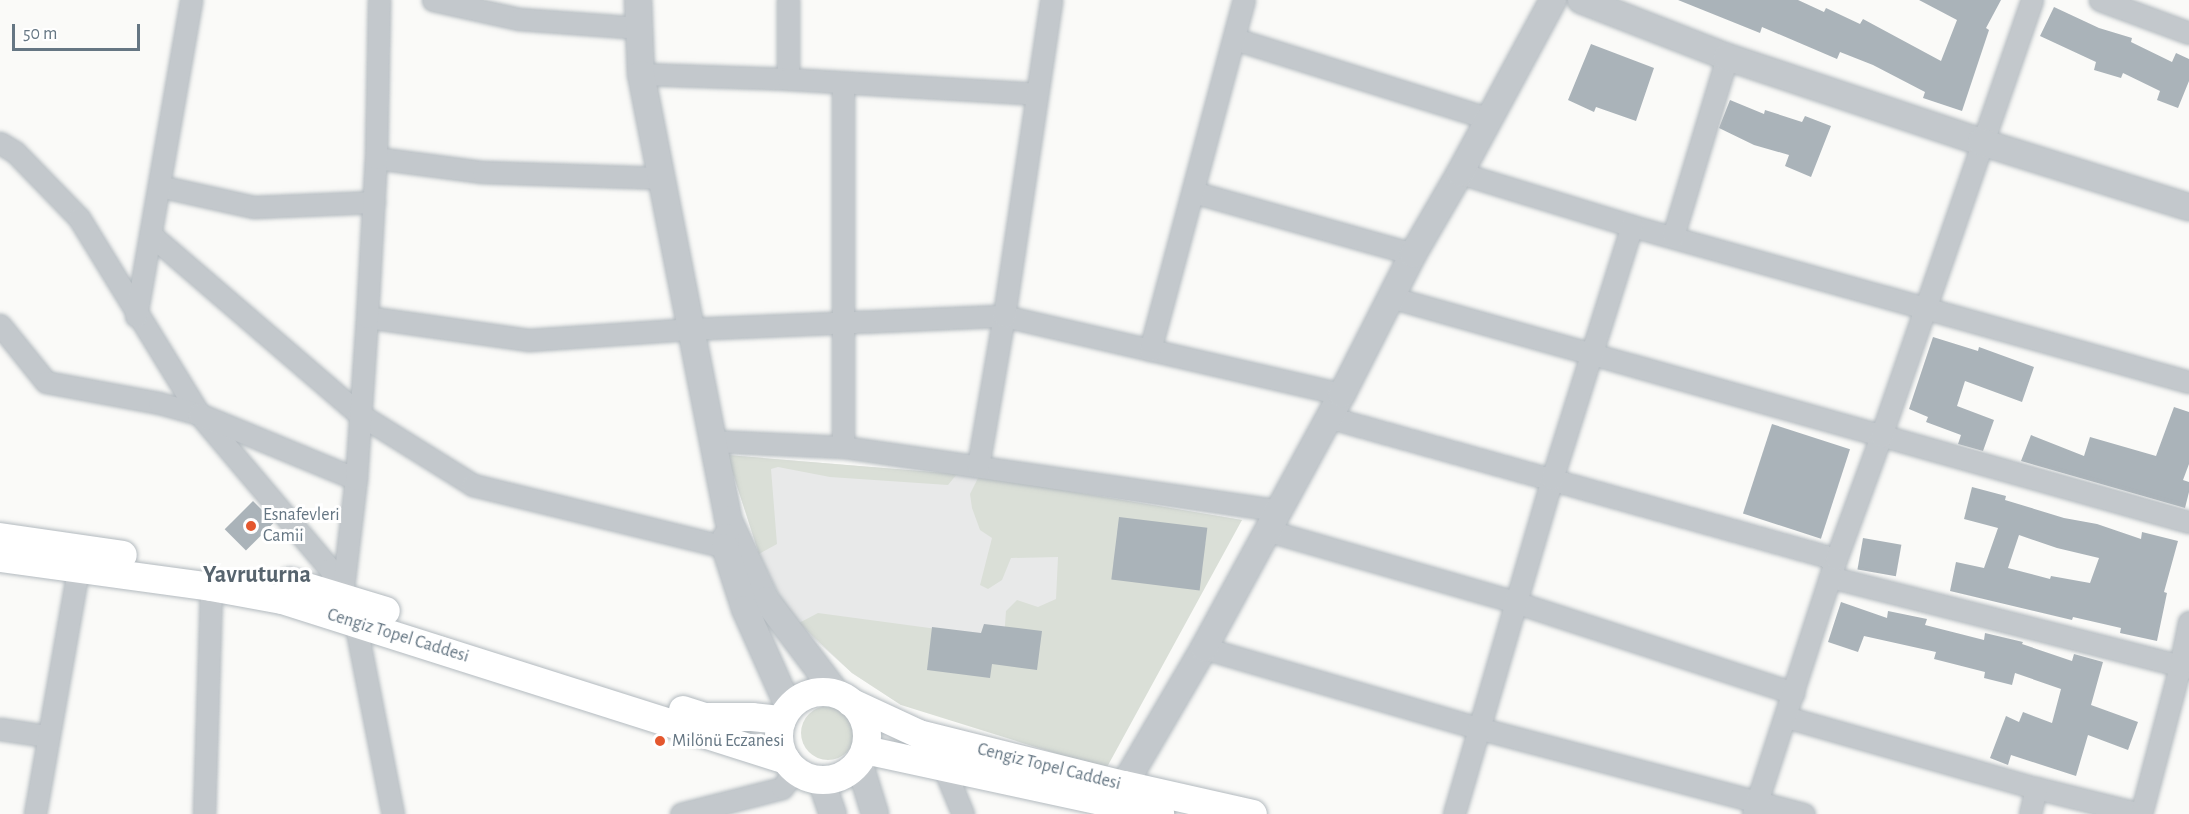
<!DOCTYPE html>
<html>
<head>
<meta charset="utf-8">
<style>
  body { margin:0 }
  #map { position:relative; width:2189px; height:814px; overflow:hidden; background:#fafaf8; font-family:"Alegreya Sans",sans-serif }
  div>[style] { position:absolute }
  [style*='--x'] { left:calc(var(--x)*1px); top:calc(var(--y)*1px); width:calc(var(--w)*1px); rotate:calc(var(--a)*1deg) }
  .built>* { inset:0; background:#e8e9e9 }
  .green>* { inset:0; background:#dadfd7 }
  .round { border-radius:50% }
  .building>* { inset:0; background:#aab3b9; transform-origin:0 0 }
  .roads { filter:drop-shadow(0 0 2px #b3babf) drop-shadow(0 0 2px #b3babf) }
  .minor>* { height:21px; margin:-10.5px; padding:0 10.5px; transform-origin:10.5px; border-radius:10.5px; background:#c3c8cc }
  .tertiary>* { height:26px; margin:-13px; padding:0 13px; transform-origin:13px; border-radius:13px; background:#c3c8cc }
  .secondary>* { height:28px; margin:-14px; padding:0 14px; transform-origin:14px; border-radius:14px; background:#fff }
  .secondary>.ring { margin:-14px; padding:0; box-sizing:content-box; background:none; border:28px solid #fff; border-radius:50% }
  .dots>* { width:16px; height:16px; translate:-50% -50%; box-sizing:border-box; border:3px solid #fff; border-radius:50% }
  span { translate:-50% -50%; white-space:nowrap; text-align:center; line-height:1.15; -webkit-text-stroke:6px #fff; paint-order:stroke }
  .poi-label { font-size:18px; color:#657683 }
  .left { translate:0 -50%; text-align:left }
  .street-label { font-size:18px; color:#657683 }
  .district-label { font-size:24px; color:#57646e; font-weight:700 }
  .scale { position:absolute; left:12px; top:24px; width:128px; height:27px; box-sizing:border-box; border:3px solid #657683; border-top:0; padding-left:8px; font-size:18px; line-height:21px; white-space:nowrap; color:#657683; -webkit-text-stroke:4px #fff; paint-order:stroke }
</style>
</head>
<body>
<div id="map">
  <div class="built">
    <div style="clip-path:polygon(727px 455px,979px 476px,1242px 520px,901px 705px,852px 673px,805px 631px,782px 601px,759px 554px)"></div>
  </div>
  <div class="green">
    <div style="clip-path:polygon(727px 455px,957px 474px,948px 485px,830px 477px,778px 467px,771px 469px,777px 544px,759px 554px)"></div>
    <div style="clip-path:polygon(979px 476px,1242px 520px,1106px 769px,901px 705px,852px 673px,799px 623px,818px 613px,1004px 638px,1006px 611px,1017px 600px,1038px 607px,1056px 599px,1058px 557px,1011px 558px,1002px 580px,988px 589px,980px 585px,992px 538px,980px 530px,972px 508px,970px 494px)"></div>
    <div class="round" style="left:801px;top:706px;width:54px;height:54px"></div>
  </div>
  <div class="building">
    <div style="clip-path:polygon(1678px 0,1798px 0,1824px 12px,1826px 8px,1860px 24px,1863px 19px,1941px 61px,1957px 20px,1919px 0,2001px 0,1986px 28px,1989px 30px,1962px 111px,1923px 98px,1925px 92px,1873px 65px,1840px 52px,1837px 59px,1762px 27px,1760px 33px)"></div>
    <div style="clip-path:polygon(2054px 7px,2099px 28px,2132px 38px,2131px 42px,2172px 62px,2176px 53px,2189px 59px,2189px 81px,2178px 108px,2157px 100px,2160px 91px,2123px 73px,2121px 78px,2094px 70px,2096px 62px,2040px 36px)"></div>
    <div style="clip-path:polygon(1591px 44px,1654px 68px,1636px 121px,1596px 107px,1594px 112px,1568px 100px)"></div>
    <div style="clip-path:polygon(1730px 100px,1764px 114px,1765px 110px,1802px 122px,1805px 116px,1831px 126px,1811px 177px,1785px 166px,1789px 155px,1754px 145px,1719px 128px)"></div>
    <div style="clip-path:polygon(1933px 337px,1978px 351px,1979px 347px,2034px 367px,2022px 402px,1965px 381px,1957px 406px,1994px 420px,1983px 451px,1958px 444px,1961px 435px,1926px 422px,1928px 417px,1909px 409px)"></div>
    <div style="clip-path:polygon(2174px 407px,2189px 412px,2189px 464px,2183px 480px,2189px 482px,2189px 492px,2185px 508px,2021px 461px,2031px 435px,2084px 456px,2090px 437px,2156px 456px)"></div>
    <div style="left:1772px;top:424px;width:82px;height:94px;rotate:18deg"></div>
    <div style="clip-path:polygon(evenodd,1972px 487px,2006px 496px,2005px 500px,2064px 518px,2097px 524px,2141px 539px,2142px 532px,2178px 541px,2164px 592px,2167px 593px,2157px 641px,2120px 633px,2121px 628px,2073px 617px,2072px 620px,1950px 591px,1956px 562px,1984px 568px,1998px 528px,1964px 519px,1972px 487px,2019px 535px,2057px 548px,2099px 558px,2090px 583px,2051px 576px,2050px 579px,2008px 568px,2019px 535px)"></div>
    <div style="left:253px;top:501px;width:30px;height:40px;rotate:45deg"></div>
    <div style="left:1119px;top:517px;width:89px;height:63px;rotate:7deg"></div>
    <div style="left:1863px;top:538px;width:39px;height:32px;rotate:10deg"></div>
    <div style="clip-path:polygon(1841px 602px,1887px 618px,1888px 611px,1927px 619px,1925px 625px,1984px 640px,1985px 633px,2023px 642px,2022px 644px,2072px 661px,2074px 654px,2103px 662px,2091px 705px,2138px 722px,2128px 750px,2088px 735px,2076px 776px,2011px 755px,2008px 765px,1990px 758px,2006px 716px,2019px 722px,2023px 712px,2052px 723px,2061px 689px,2015px 673px,2012px 685px,1984px 678px,1985px 672px,1934px 659px,1936px 652px,1864px 636px,1858px 652px,1828px 642px)"></div>
    <div style="clip-path:polygon(984px 624px,1042px 631px,1037px 670px,992px 664px,990px 678px,927px 670px,932px 627px,981px 633px)"></div>
  </div>
  <div class="roads">
    <div class="minor">
      <div style="--x:433;--y:0;--w:88;--a:12.5"></div>
      <div style="--x:519;--y:19;--w:122;--a:4.2"></div>
      <div style="--x:788;--y:0;--w:79;--a:90"></div>
      <div style="--x:2100;--y:0;--w:95;--a:20.3"></div>
      <div style="--x:1235;--y:39;--w:267;--a:17.4"></div>
      <div style="--x:641;--y:74;--w:147;--a:1.9"></div>
      <div style="--x:788;--y:79;--w:249;--a:3.4"></div>
      <div style="--x:0;--y:143;--w:17;--a:31"></div>
      <div style="--x:15;--y:152;--w:92;--a:45.9"></div>
      <div style="--x:79;--y:218;--w:230;--a:58.5"></div>
      <div style="--x:199;--y:414;--w:203;--a:49.8"></div>
      <div style="--x:330;--y:569;--w:30;--a:66"></div>
      <div style="--x:376;--y:158;--w:108;--a:7.5"></div>
      <div style="--x:483;--y:172;--w:180;--a:1.9"></div>
      <div style="--x:1460;--y:173;--w:180;--a:17.1"></div>
      <div style="--x:1632;--y:226;--w:578;--a:15.65"></div>
      <div style="--x:159;--y:186;--w:97;--a:12.5"></div>
      <div style="--x:254;--y:207;--w:120;--a:-2.4"></div>
      <div style="--x:1193;--y:192;--w:229;--a:15.7"></div>
      <div style="--x:151;--y:235;--w:274;--a:40.7"></div>
      <div style="--x:359;--y:414;--w:134;--a:31.9"></div>
      <div style="--x:473;--y:485;--w:260;--a:13.8"></div>
      <div style="--x:1673;--y:236;--w:187;--a:-73.2"></div>
      <div style="--x:1390;--y:297;--w:830;--a:15.73"></div>
      <div style="--x:136;--y:316;--w:321;--a:-80.1"></div>
      <div style="--x:367;--y:317;--w:164;--a:8.1"></div>
      <div style="--x:529;--y:340;--w:160;--a:-3.9"></div>
      <div style="--x:689;--y:329;--w:315;--a:-2.4"></div>
      <div style="--x:1004;--y:316;--w:347;--a:13"></div>
      <div style="--x:0;--y:325;--w:73;--a:51.1"></div>
      <div style="--x:46;--y:382;--w:115;--a:10.5"></div>
      <div style="--x:159;--y:403;--w:41;--a:15.4"></div>
      <div style="--x:199;--y:414;--w:170;--a:22.5"></div>
      <div style="--x:1150;--y:350;--w:362;--a:-75"></div>
      <div style="--x:1328;--y:417;--w:527;--a:15.62"></div>
      <div style="--x:712;--y:441;--w:131;--a:2.6"></div>
      <div style="--x:843;--y:447;--w:439;--a:8.3"></div>
      <div style="--x:843;--y:447;--w:363;--a:-90"></div>
      <div style="--x:978;--y:466;--w:152;--a:-80.2"></div>
      <div style="--x:1004;--y:316;--w:319;--a:-81.5"></div>
      <div style="--x:1266;--y:530;--w:259;--a:16.1"></div>
      <div style="--x:1515;--y:602;--w:293;--a:18.1"></div>
      <div style="--x:1830;--y:577;--w:370;--a:14.2"></div>
      <div style="--x:342;--y:596;--w:118;--a:-83.2"></div>
      <div style="--x:356;--y:479;--w:162;--a:-86.1"></div>
      <div style="--x:367;--y:317;--w:159;--a:-86.8"></div>
      <div style="--x:376;--y:158;--w:158;--a:-88.9"></div>
      <div style="--x:355;--y:621;--w:197;--a:78.9"></div>
      <div style="--x:1204;--y:648;--w:285;--a:16.3"></div>
      <div style="--x:1478;--y:728;--w:337;--a:14.8"></div>
      <div style="--x:1786;--y:717;--w:260;--a:15.9"></div>
      <div style="--x:2036;--y:788;--w:108;--a:13.9"></div>
      <div style="--x:0;--y:729;--w:48;--a:8.5"></div>
      <div style="--x:943;--y:766;--w:52;--a:67.4"></div>
      <div style="--x:35;--y:814;--w:249;--a:-80"></div>
      <div style="--x:204;--y:814;--w:227;--a:-88.2"></div>
      <div style="--x:681;--y:814;--w:104;--a:-14.4"></div>
      <div style="--x:782;--y:788;--w:22;--a:-54"></div>
      <div style="--x:1454;--y:814;--w:349;--a:-73.7"></div>
      <div style="--x:1552;--y:479;--w:265;--a:-72.5"></div>
      <div style="--x:1753;--y:814;--w:268;--a:-72"></div>
      <div style="--x:1836;--y:559;--w:131;--a:-69.9"></div>
      <div style="--x:1881;--y:436;--w:461;--a:-70.9"></div>
      <div style="--x:2030;--y:814;--w:27;--a:-77"></div>
      <div style="--x:2141;--y:814;--w:153;--a:-75.2"></div>
      <div style="--x:2180;--y:666;--w:45;--a:-78.4"></div>
    </div>
    <div class="tertiary">
      <div style="--x:638;--y:0;--w:74;--a:87.7"></div>
      <div style="--x:641;--y:74;--w:453;--a:78.9"></div>
      <div style="--x:728;--y:519;--w:89;--a:64.9"></div>
      <div style="--x:766;--y:600;--w:119;--a:52.8"></div>
      <div style="--x:1581;--y:0;--w:157;--a:21.3"></div>
      <div style="--x:1727;--y:57;--w:268;--a:18.5"></div>
      <div style="--x:1981;--y:142;--w:218;--a:17.4"></div>
      <div style="--x:726;--y:537;--w:10;--a:96"></div>
      <div style="--x:725;--y:547;--w:65;--a:72.1"></div>
      <div style="--x:745;--y:609;--w:108;--a:66"></div>
      <div style="--x:859;--y:762;--w:54;--a:72.9"></div>
      <div style="--x:821;--y:780;--w:36;--a:71"></div>
      <div style="--x:1124;--y:785;--w:159;--a:-59.7"></div>
      <div style="--x:1204;--y:648;--w:289;--a:-61.5"></div>
      <div style="--x:1342;--y:394;--w:157;--a:-63.1"></div>
      <div style="--x:1413;--y:254;--w:94;--a:-59.9"></div>
      <div style="--x:1460;--y:173;--w:196;--a:-61.7"></div>
    </div>
    <div class="secondary">
      <div style="--x:0;--y:537;--w:124;--a:8.3"></div>
      <div style="--x:0;--y:558;--w:213;--a:7.8"></div>
      <div style="--x:211;--y:587;--w:72;--a:10.4"></div>
      <div style="--x:282;--y:600;--w:529;--a:17.61"></div>
      <div style="--x:290;--y:582;--w:100;--a:16.8"></div>
      <div class="ring" style="left:779px;top:692px;width:60px;height:60px"></div>
      <div style="--x:850;--y:702;--w:76;--a:24.9"></div>
      <div style="--x:919;--y:734;--w:211;--a:14"></div>
      <div style="--x:1124;--y:785;--w:132;--a:12.7"></div>
      <div style="--x:683;--y:710;--w:23;--a:18"></div>
      <div style="--x:705;--y:717;--w:47;--a:0"></div>
      <div style="--x:752;--y:717;--w:30;--a:6"></div>
      <div style="--x:865;--y:750;--w:302;--a:12.2"></div>
    </div>
  </div>
  <div class="dots">
    <div style="left:251px;top:526px;background:#e4572e"></div>
    <div style="left:660px;top:741px;background:#e4572e"></div>
  </div>
  <div class="poi-label">
    <span class="left" style="left:263px;top:526px">Esnafevleri<br>Camii</span>
    <span class="left" style="left:672px;top:741px">Milönü Eczanesi</span>
  </div>
  <div class="street-label">
    <span style="left:398px;top:636px;rotate:17deg">Cengiz Topel Caddesi</span>
    <span style="left:1049px;top:767px;rotate:14deg">Cengiz Topel Caddesi</span>
  </div>
  <div class="district-label">
    <span style="left:257px;top:576px">Yavruturna</span>
  </div>
  <div class="scale">50 m</div>
</div>
</body>
</html>
